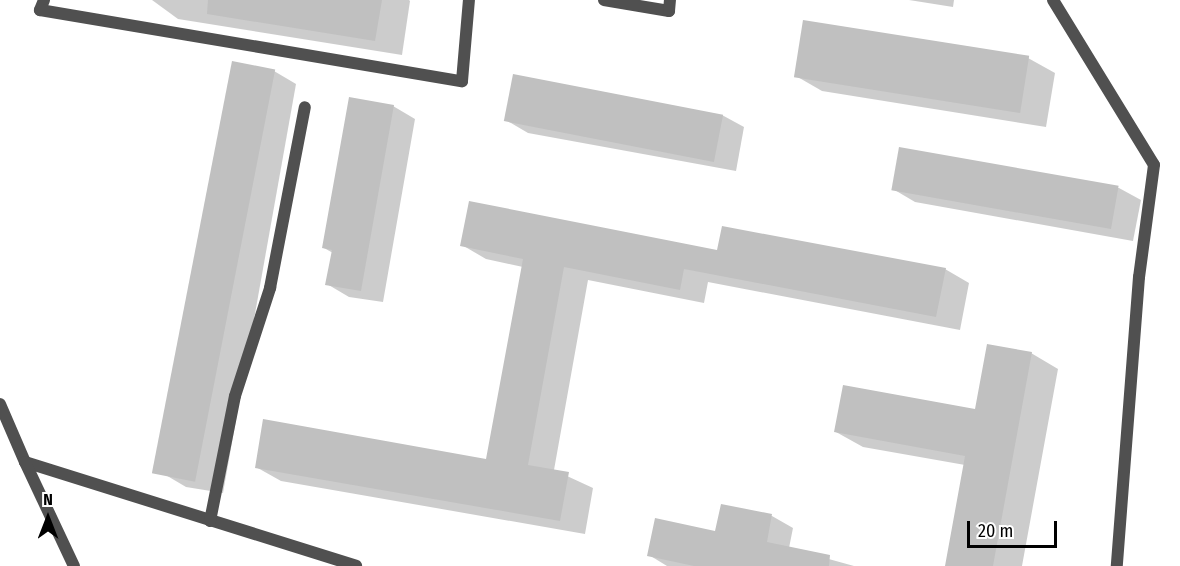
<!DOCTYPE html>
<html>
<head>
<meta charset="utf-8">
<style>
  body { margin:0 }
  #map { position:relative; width:1180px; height:566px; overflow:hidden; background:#fff; font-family:"Fira Sans Condensed",sans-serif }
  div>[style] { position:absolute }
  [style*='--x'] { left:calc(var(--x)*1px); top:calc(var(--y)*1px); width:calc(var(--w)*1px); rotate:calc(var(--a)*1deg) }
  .shadow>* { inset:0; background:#0003 }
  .building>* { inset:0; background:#c0c0c0; transform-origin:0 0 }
  .street>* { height:12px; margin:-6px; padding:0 6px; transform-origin:6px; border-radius:6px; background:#505050 }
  span { translate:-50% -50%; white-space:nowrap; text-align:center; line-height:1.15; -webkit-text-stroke:4.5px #fff; paint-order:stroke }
  .north { position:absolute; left:18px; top:488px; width:60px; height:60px; -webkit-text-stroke:4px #fff; paint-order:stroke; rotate:0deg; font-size:16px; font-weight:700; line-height:24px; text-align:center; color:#000 }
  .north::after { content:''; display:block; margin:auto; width:21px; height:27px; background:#000; clip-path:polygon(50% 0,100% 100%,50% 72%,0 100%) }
  .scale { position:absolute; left:967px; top:521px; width:90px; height:27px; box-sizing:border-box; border:3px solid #000; border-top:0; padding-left:8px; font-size:18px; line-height:21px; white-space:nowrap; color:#000; -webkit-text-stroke:4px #fff; paint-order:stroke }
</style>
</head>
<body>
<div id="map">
  <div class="shadow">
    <div style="clip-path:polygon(152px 0,409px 0,410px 1px,402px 55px,178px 19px)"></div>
    <div style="clip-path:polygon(909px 0,954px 0,953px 7px)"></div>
    <div style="clip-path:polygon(1028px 58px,1055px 73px,1046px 127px,822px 91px,796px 76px)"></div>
    <div style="clip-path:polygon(274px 71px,296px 84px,223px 493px,186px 487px,164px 474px)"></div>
    <div style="clip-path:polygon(393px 106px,415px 119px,383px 302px,349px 297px,327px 284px,333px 253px,324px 248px)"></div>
    <div style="clip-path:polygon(722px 115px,744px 127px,736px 171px,528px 133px,506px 120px)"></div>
    <div style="clip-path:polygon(1119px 188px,1141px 200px,1133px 241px,915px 202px,893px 189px)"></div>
    <div style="clip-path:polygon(462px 245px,718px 252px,945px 269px,969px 283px,960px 330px,708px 282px,704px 303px,588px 280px,554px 470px,593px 488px,585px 534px,281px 481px,256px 467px,488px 460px,523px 267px,486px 259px)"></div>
    <div style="clip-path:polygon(1031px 353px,1058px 369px,1022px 566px,946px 566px,965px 465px,863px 447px,836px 432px,976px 410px)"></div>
    <div style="clip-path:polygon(722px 506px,772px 516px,793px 528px,789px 548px,854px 566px,667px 566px,649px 555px,716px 533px)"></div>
  </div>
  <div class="building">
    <div style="clip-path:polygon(208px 0,382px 0,375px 41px,207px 14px)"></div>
    <div style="left:803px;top:20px;width:229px;height:58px;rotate:9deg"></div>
    <div style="left:232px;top:61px;width:44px;height:420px;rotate:11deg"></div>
    <div style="left:513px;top:74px;width:214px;height:48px;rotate:11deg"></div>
    <div style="clip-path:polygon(349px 97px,394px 105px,361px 291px,325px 285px,332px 250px,322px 248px)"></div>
    <div style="left:899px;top:147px;width:223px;height:44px;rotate:10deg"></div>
    <div style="clip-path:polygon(469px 201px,717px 250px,722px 226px,946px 268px,936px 317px,684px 269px,680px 290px,564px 267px,528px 465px,569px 472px,560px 521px,255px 468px,263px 419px,486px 459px,523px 259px,460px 246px)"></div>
    <div style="clip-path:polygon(987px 344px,1032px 352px,993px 566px,945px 566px,965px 456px,834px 432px,843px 385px,975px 409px)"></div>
    <div style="clip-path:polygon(721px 504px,772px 514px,767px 542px,830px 555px,829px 566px,694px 566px,647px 556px,655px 518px,715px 531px)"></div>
  </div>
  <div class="street">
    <div style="--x:44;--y:0;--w:11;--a:112"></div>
    <div style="--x:40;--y:10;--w:428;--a:9.6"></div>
    <div style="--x:462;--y:81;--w:81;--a:-85.1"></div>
    <div style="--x:604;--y:0;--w:66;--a:9.6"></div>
    <div style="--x:669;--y:11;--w:11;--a:-85"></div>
    <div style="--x:1053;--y:0;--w:193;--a:58.5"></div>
    <div style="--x:1154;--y:165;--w:113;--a:97.6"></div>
    <div style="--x:1139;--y:277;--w:290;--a:94.4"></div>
    <div style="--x:0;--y:404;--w:63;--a:66.7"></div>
    <div style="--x:25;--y:462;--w:347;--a:17.4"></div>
    <div style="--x:25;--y:462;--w:115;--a:64.8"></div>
    <div style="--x:210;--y:521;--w:127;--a:-78.7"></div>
    <div style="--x:235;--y:396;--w:114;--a:-72"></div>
    <div style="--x:270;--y:288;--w:184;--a:-79.1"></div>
  </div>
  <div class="north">N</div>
  <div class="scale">20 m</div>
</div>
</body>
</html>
